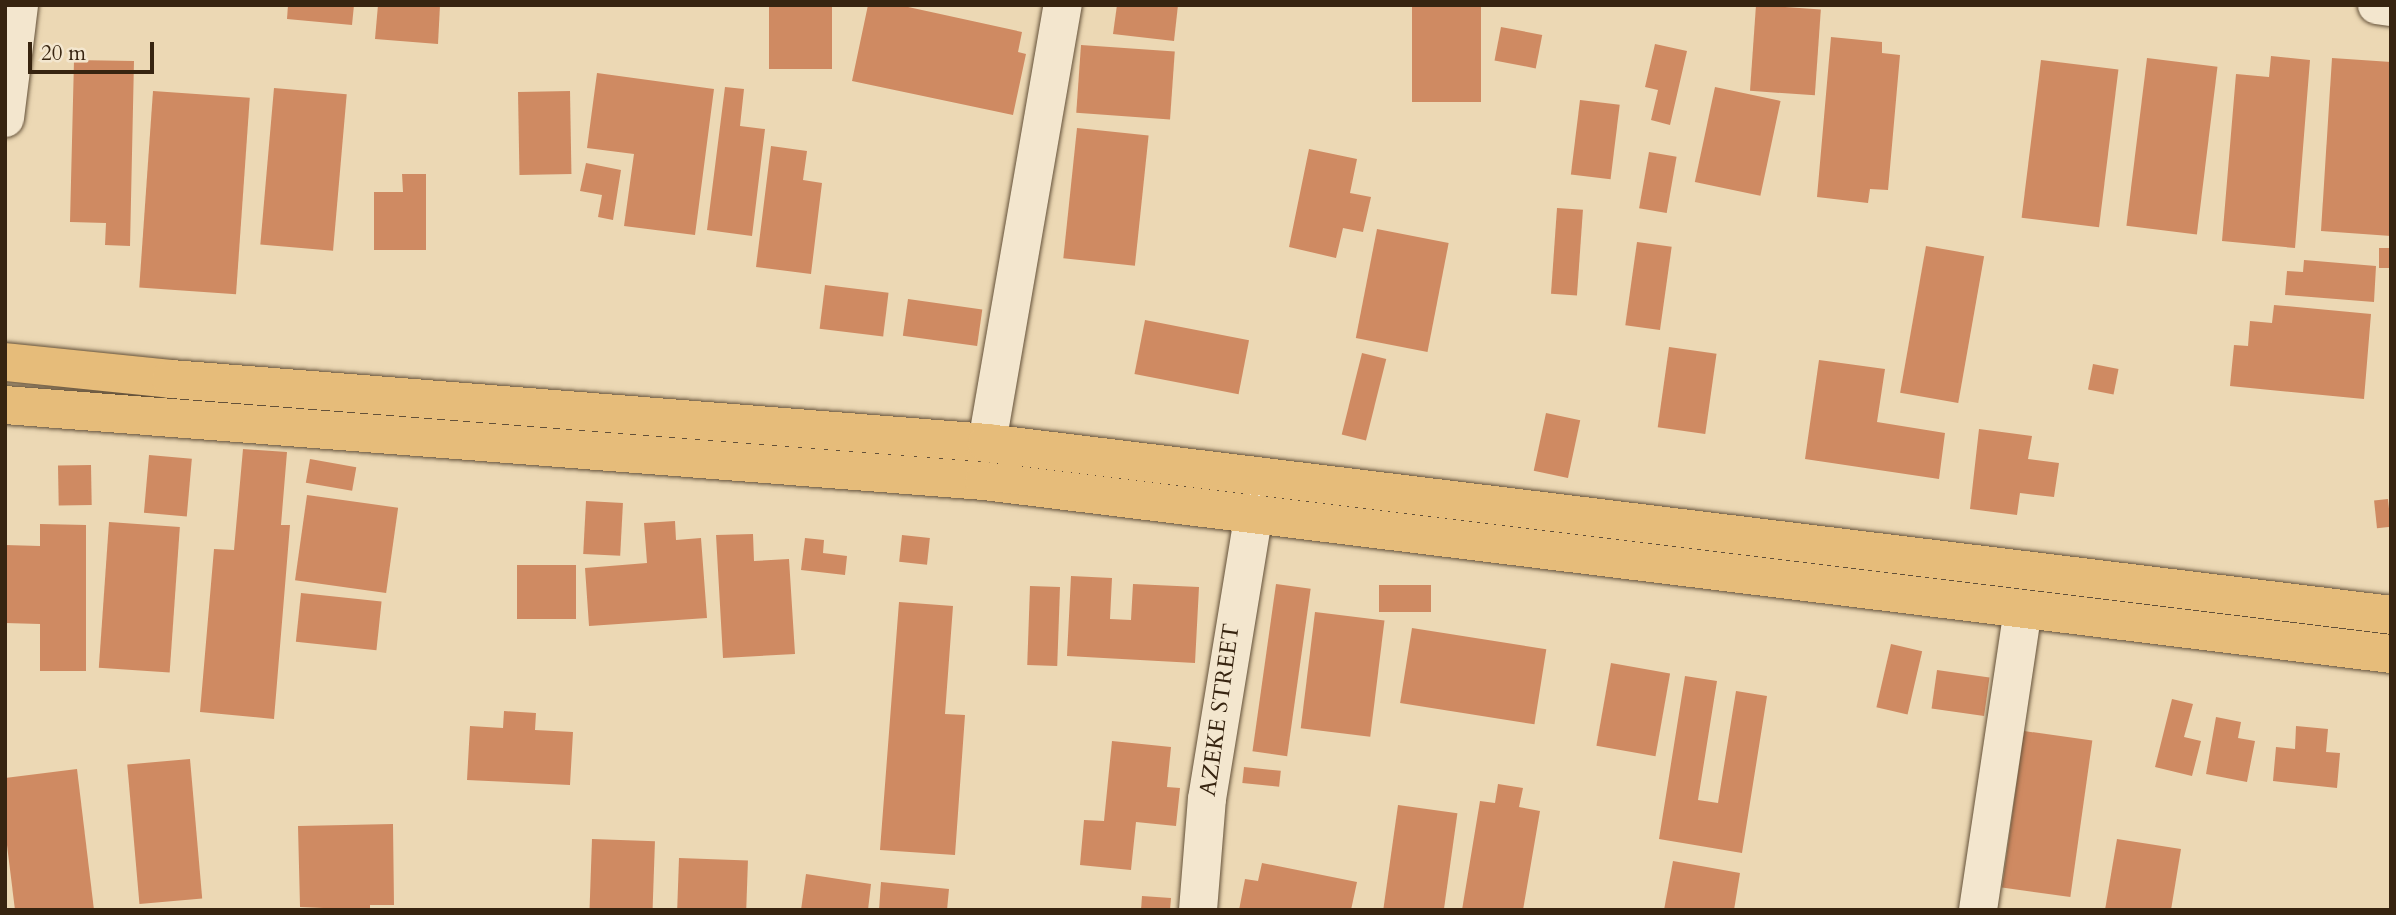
<!DOCTYPE html>
<html>
<head>
<meta charset="utf-8">
<style>
  body { margin:0 }
  #map { position:relative; width:2396px; height:915px; overflow:hidden; background:#ecd8b4; font-family:Cardo,serif }
  div>[style] { position:absolute }
  [style*='--x'] { left:calc(var(--x)*1px); top:calc(var(--y)*1px); width:calc(var(--w)*1px); rotate:calc(var(--a)*1deg) }
  .building>* { inset:0; background:#cf8a62; transform-origin:0 0 }
  .roads { filter:drop-shadow(0 0 2px #645139) drop-shadow(0 0 2px #645139) }
  .minor>* { height:38px; margin:-19px; padding:0 19px; transform-origin:19px; border-radius:19px; background:#f3e6ce }
  .major>* { height:38px; margin:-19px; padding:0 19px; transform-origin:19px; border-radius:19px; background:#e6bc7a }
  span { translate:-50% -50%; white-space:nowrap; text-align:center; line-height:1.15; -webkit-text-stroke:5px #f3e6ce; paint-order:stroke }
  .street-label { font-size:23px; color:#372410 }
  .frame { position:absolute; inset:0; border:7px solid #372410; pointer-events:none }
  .scale { position:absolute; left:28px; top:42px; width:126px; height:32px; box-sizing:border-box; border:4px solid #372410; border-top:0; padding-left:9px; font-size:21px; line-height:24px; white-space:nowrap; color:#372410; -webkit-text-stroke:5px #f3e6ce; paint-order:stroke }
</style>
</head>
<body>
<div id="map">
  <div class="building">
    <div style="clip-path:polygon(288px 5px,354px 5px,352px 25px,287px 19px)"></div>
    <div style="clip-path:polygon(378px 5px,440px 5px,438px 44px,375px 39px)"></div>
    <div style="left:769px;top:5px;width:63px;height:64px"></div>
    <div style="clip-path:polygon(868px 5px,899px 5px,1022px 32px,1018px 52px,1026px 54px,1013px 115px,852px 81px)"></div>
    <div style="clip-path:polygon(1117px 5px,1178px 5px,1174px 41px,1113px 34px)"></div>
    <div style="left:1412px;top:5px;width:69px;height:97px"></div>
    <div style="left:1756px;top:5px;width:65px;height:86px;rotate:4deg"></div>
    <div style="left:1501px;top:27px;width:42px;height:34px;rotate:11deg"></div>
    <div style="clip-path:polygon(1831px 37px,1882px 42px,1882px 53px,1900px 55px,1888px 190px,1870px 189px,1868px 203px,1817px 197px)"></div>
    <div style="clip-path:polygon(1655px 44px,1687px 51px,1670px 125px,1651px 120px,1658px 90px,1645px 87px)"></div>
    <div style="left:1081px;top:45px;width:94px;height:68px;rotate:4deg"></div>
    <div style="clip-path:polygon(2271px 56px,2310px 60px,2295px 248px,2222px 241px,2236px 74px,2269px 77px)"></div>
    <div style="left:2147px;top:58px;width:71px;height:169px;rotate:7deg"></div>
    <div style="clip-path:polygon(2332px 58px,2391px 62px,2391px 236px,2321px 231px)"></div>
    <div style="clip-path:polygon(74px 60px,134px 61px,130px 246px,105px 245px,106px 223px,70px 222px)"></div>
    <div style="left:2041px;top:60px;width:78px;height:159px;rotate:7deg"></div>
    <div style="clip-path:polygon(597px 73px,714px 89px,695px 235px,624px 226px,634px 154px,587px 148px)"></div>
    <div style="clip-path:polygon(725px 87px,744px 89px,740px 126px,765px 129px,752px 236px,707px 230px)"></div>
    <div style="left:1715px;top:87px;width:67px;height:97px;rotate:12deg"></div>
    <div style="left:274px;top:88px;width:73px;height:157px;rotate:5deg"></div>
    <div style="left:153px;top:91px;width:97px;height:197px;rotate:4deg"></div>
    <div style="left:570px;top:91px;width:83px;height:52px;rotate:89deg"></div>
    <div style="left:1580px;top:100px;width:40px;height:75px;rotate:7deg"></div>
    <div style="left:1077px;top:128px;width:72px;height:131px;rotate:6deg"></div>
    <div style="clip-path:polygon(771px 146px,807px 151px,803px 180px,822px 183px,811px 274px,756px 267px)"></div>
    <div style="clip-path:polygon(1309px 149px,1357px 159px,1350px 193px,1371px 197px,1363px 232px,1343px 228px,1336px 258px,1289px 247px)"></div>
    <div style="left:1649px;top:152px;width:28px;height:57px;rotate:10deg"></div>
    <div style="clip-path:polygon(586px 163px,621px 170px,613px 220px,598px 217px,602px 195px,580px 191px)"></div>
    <div style="clip-path:polygon(402px 174px,426px 174px,426px 250px,374px 250px,374px 192px,403px 192px)"></div>
    <div style="left:1557px;top:208px;width:26px;height:86px;rotate:4deg"></div>
    <div style="left:1377px;top:229px;width:73px;height:111px;rotate:11deg"></div>
    <div style="left:1637px;top:242px;width:35px;height:84px;rotate:8deg"></div>
    <div style="left:1926px;top:246px;width:59px;height:149px;rotate:10deg"></div>
    <div style="left:2379px;top:248px;width:12px;height:20px"></div>
    <div style="clip-path:polygon(2304px 260px,2376px 266px,2374px 302px,2285px 295px,2287px 271px,2303px 272px)"></div>
    <div style="left:825px;top:285px;width:64px;height:44px;rotate:7deg"></div>
    <div style="left:908px;top:299px;width:75px;height:37px;rotate:8deg"></div>
    <div style="clip-path:polygon(2274px 305px,2371px 314px,2364px 399px,2230px 386px,2234px 345px,2248px 346px,2250px 321px,2272px 323px)"></div>
    <div style="left:1145px;top:320px;width:106px;height:55px;rotate:11deg"></div>
    <div style="left:1669px;top:347px;width:48px;height:81px;rotate:8deg"></div>
    <div style="left:1362px;top:353px;width:25px;height:84px;rotate:14deg"></div>
    <div style="clip-path:polygon(1819px 360px,1885px 369px,1877px 422px,1945px 433px,1939px 479px,1805px 459px)"></div>
    <div style="left:2093px;top:364px;width:26px;height:26px;rotate:11deg"></div>
    <div style="left:1546px;top:413px;width:35px;height:59px;rotate:12deg"></div>
    <div style="clip-path:polygon(1979px 429px,2032px 436px,2028px 459px,2059px 463px,2054px 497px,2020px 493px,2017px 515px,1970px 509px)"></div>
    <div style="clip-path:polygon(243px 449px,287px 452px,281px 525px,290px 525px,274px 719px,200px 712px,214px 549px,234px 550px)"></div>
    <div style="left:149px;top:455px;width:43px;height:58px;rotate:5deg"></div>
    <div style="left:310px;top:459px;width:47px;height:24px;rotate:10deg"></div>
    <div style="left:91px;top:465px;width:40px;height:33px;rotate:89deg"></div>
    <div style="left:307px;top:495px;width:92px;height:86px;rotate:8deg"></div>
    <div style="left:2388px;top:499px;width:28px;height:14px;rotate:84deg"></div>
    <div style="left:586px;top:501px;width:37px;height:53px;rotate:3deg"></div>
    <div style="clip-path:polygon(675px 521px,676px 540px,701px 538px,707px 618px,589px 626px,585px 568px,647px 563px,644px 523px)"></div>
    <div style="left:109px;top:522px;width:71px;height:146px;rotate:4deg"></div>
    <div style="clip-path:polygon(40px 524px,86px 525px,86px 671px,40px 671px,40px 624px,5px 623px,5px 545px,40px 546px)"></div>
    <div style="clip-path:polygon(753px 534px,754px 561px,789px 559px,795px 654px,723px 658px,716px 535px)"></div>
    <div style="left:902px;top:535px;width:28px;height:27px;rotate:6deg"></div>
    <div style="clip-path:polygon(805px 538px,824px 540px,823px 553px,847px 556px,845px 575px,801px 570px)"></div>
    <div style="left:517px;top:565px;width:59px;height:54px"></div>
    <div style="clip-path:polygon(1071px 576px,1112px 578px,1110px 619px,1131px 620px,1133px 584px,1199px 587px,1195px 663px,1067px 656px)"></div>
    <div style="left:1276px;top:584px;width:35px;height:169px;rotate:8deg"></div>
    <div style="left:1379px;top:585px;width:52px;height:27px"></div>
    <div style="left:1030px;top:586px;width:30px;height:79px;rotate:2deg"></div>
    <div style="left:301px;top:593px;width:81px;height:49px;rotate:6deg"></div>
    <div style="clip-path:polygon(899px 602px,953px 606px,945px 714px,965px 715px,955px 855px,880px 850px)"></div>
    <div style="left:1315px;top:612px;width:70px;height:117px;rotate:7deg"></div>
    <div style="left:1412px;top:628px;width:136px;height:76px;rotate:9deg"></div>
    <div style="left:1891px;top:644px;width:32px;height:65px;rotate:13deg"></div>
    <div style="left:1611px;top:663px;width:60px;height:84px;rotate:10deg"></div>
    <div style="left:1937px;top:670px;width:53px;height:39px;rotate:8deg"></div>
    <div style="clip-path:polygon(1685px 676px,1717px 681px,1698px 800px,1718px 803px,1736px 691px,1767px 696px,1742px 853px,1659px 839px)"></div>
    <div style="clip-path:polygon(2172px 699px,2193px 704px,2184px 737px,2201px 741px,2192px 776px,2155px 767px)"></div>
    <div style="clip-path:polygon(504px 711px,536px 713px,535px 730px,573px 732px,570px 785px,467px 780px,470px 726px,503px 728px)"></div>
    <div style="clip-path:polygon(2216px 717px,2241px 722px,2238px 738px,2255px 741px,2247px 782px,2206px 774px)"></div>
    <div style="clip-path:polygon(2296px 726px,2328px 729px,2326px 752px,2340px 753px,2337px 788px,2273px 781px,2276px 747px,2295px 749px)"></div>
    <div style="left:2024px;top:731px;width:69px;height:158px;rotate:8deg"></div>
    <div style="clip-path:polygon(1112px 741px,1171px 747px,1167px 787px,1180px 788px,1176px 826px,1136px 822px,1131px 870px,1080px 865px,1084px 820px,1104px 821px)"></div>
    <div style="left:190px;top:759px;width:140px;height:63px;rotate:85deg"></div>
    <div style="left:1244px;top:767px;width:37px;height:16px;rotate:6deg"></div>
    <div style="clip-path:polygon(77px 769px,94px 910px,15px 910px,5px 829px,5px 778px)"></div>
    <div style="clip-path:polygon(1498px 784px,1523px 788px,1519px 807px,1540px 811px,1523px 910px,1462px 910px,1480px 801px,1495px 803px)"></div>
    <div style="left:1398px;top:805px;width:60px;height:106px;rotate:8deg"></div>
    <div style="clip-path:polygon(393px 824px,394px 905px,370px 905px,370px 910px,300px 907px,298px 826px)"></div>
    <div style="left:592px;top:839px;width:63px;height:71px;rotate:2deg"></div>
    <div style="clip-path:polygon(2117px 839px,2181px 849px,2171px 910px,2105px 910px)"></div>
    <div style="left:679px;top:858px;width:69px;height:52px;rotate:2deg"></div>
    <div style="clip-path:polygon(1673px 861px,1740px 873px,1734px 910px,1664px 910px)"></div>
    <div style="clip-path:polygon(1262px 863px,1357px 882px,1351px 910px,1239px 910px,1245px 879px,1258px 881px)"></div>
    <div style="clip-path:polygon(806px 874px,871px 884px,868px 910px,801px 910px)"></div>
    <div style="clip-path:polygon(881px 882px,949px 889px,947px 910px,879px 910px)"></div>
    <div style="clip-path:polygon(1142px 896px,1171px 898px,1170px 910px,1141px 910px)"></div>
  </div>
  <div class="roads">
    <div class="minor">
      <div style="--x:2377;--y:5;--w:14;--a:8"></div>
      <div style="--x:5;--y:118;--w:114;--a:-82.9"></div>
      <div style="--x:987;--y:443;--w:445;--a:-80.2"></div>
      <div style="--x:1198;--y:910;--w:111;--a:-85.4"></div>
      <div style="--x:1207;--y:799;--w:291;--a:-80.7"></div>
      <div style="--x:1978;--y:910;--w:303;--a:-81.5"></div>
    </div>
    <div class="major">
      <div style="--x:5;--y:362;--w:167;--a:5.8"></div>
      <div style="--x:171;--y:379;--w:819;--a:4.48"></div>
      <div style="--x:987;--y:443;--w:1414;--a:6.98"></div>
      <div style="--x:5;--y:405;--w:982;--a:4.44"></div>
      <div style="--x:984;--y:481;--w:1418;--a:7.01"></div>
    </div>
  </div>
  <div class="street-label">
    <span style="left:1220px;top:710px;rotate:-82deg">AZEKE STREET</span>
  </div>
  <div class="frame"></div>
  <div class="scale">20 m</div>
</div>
</body>
</html>
